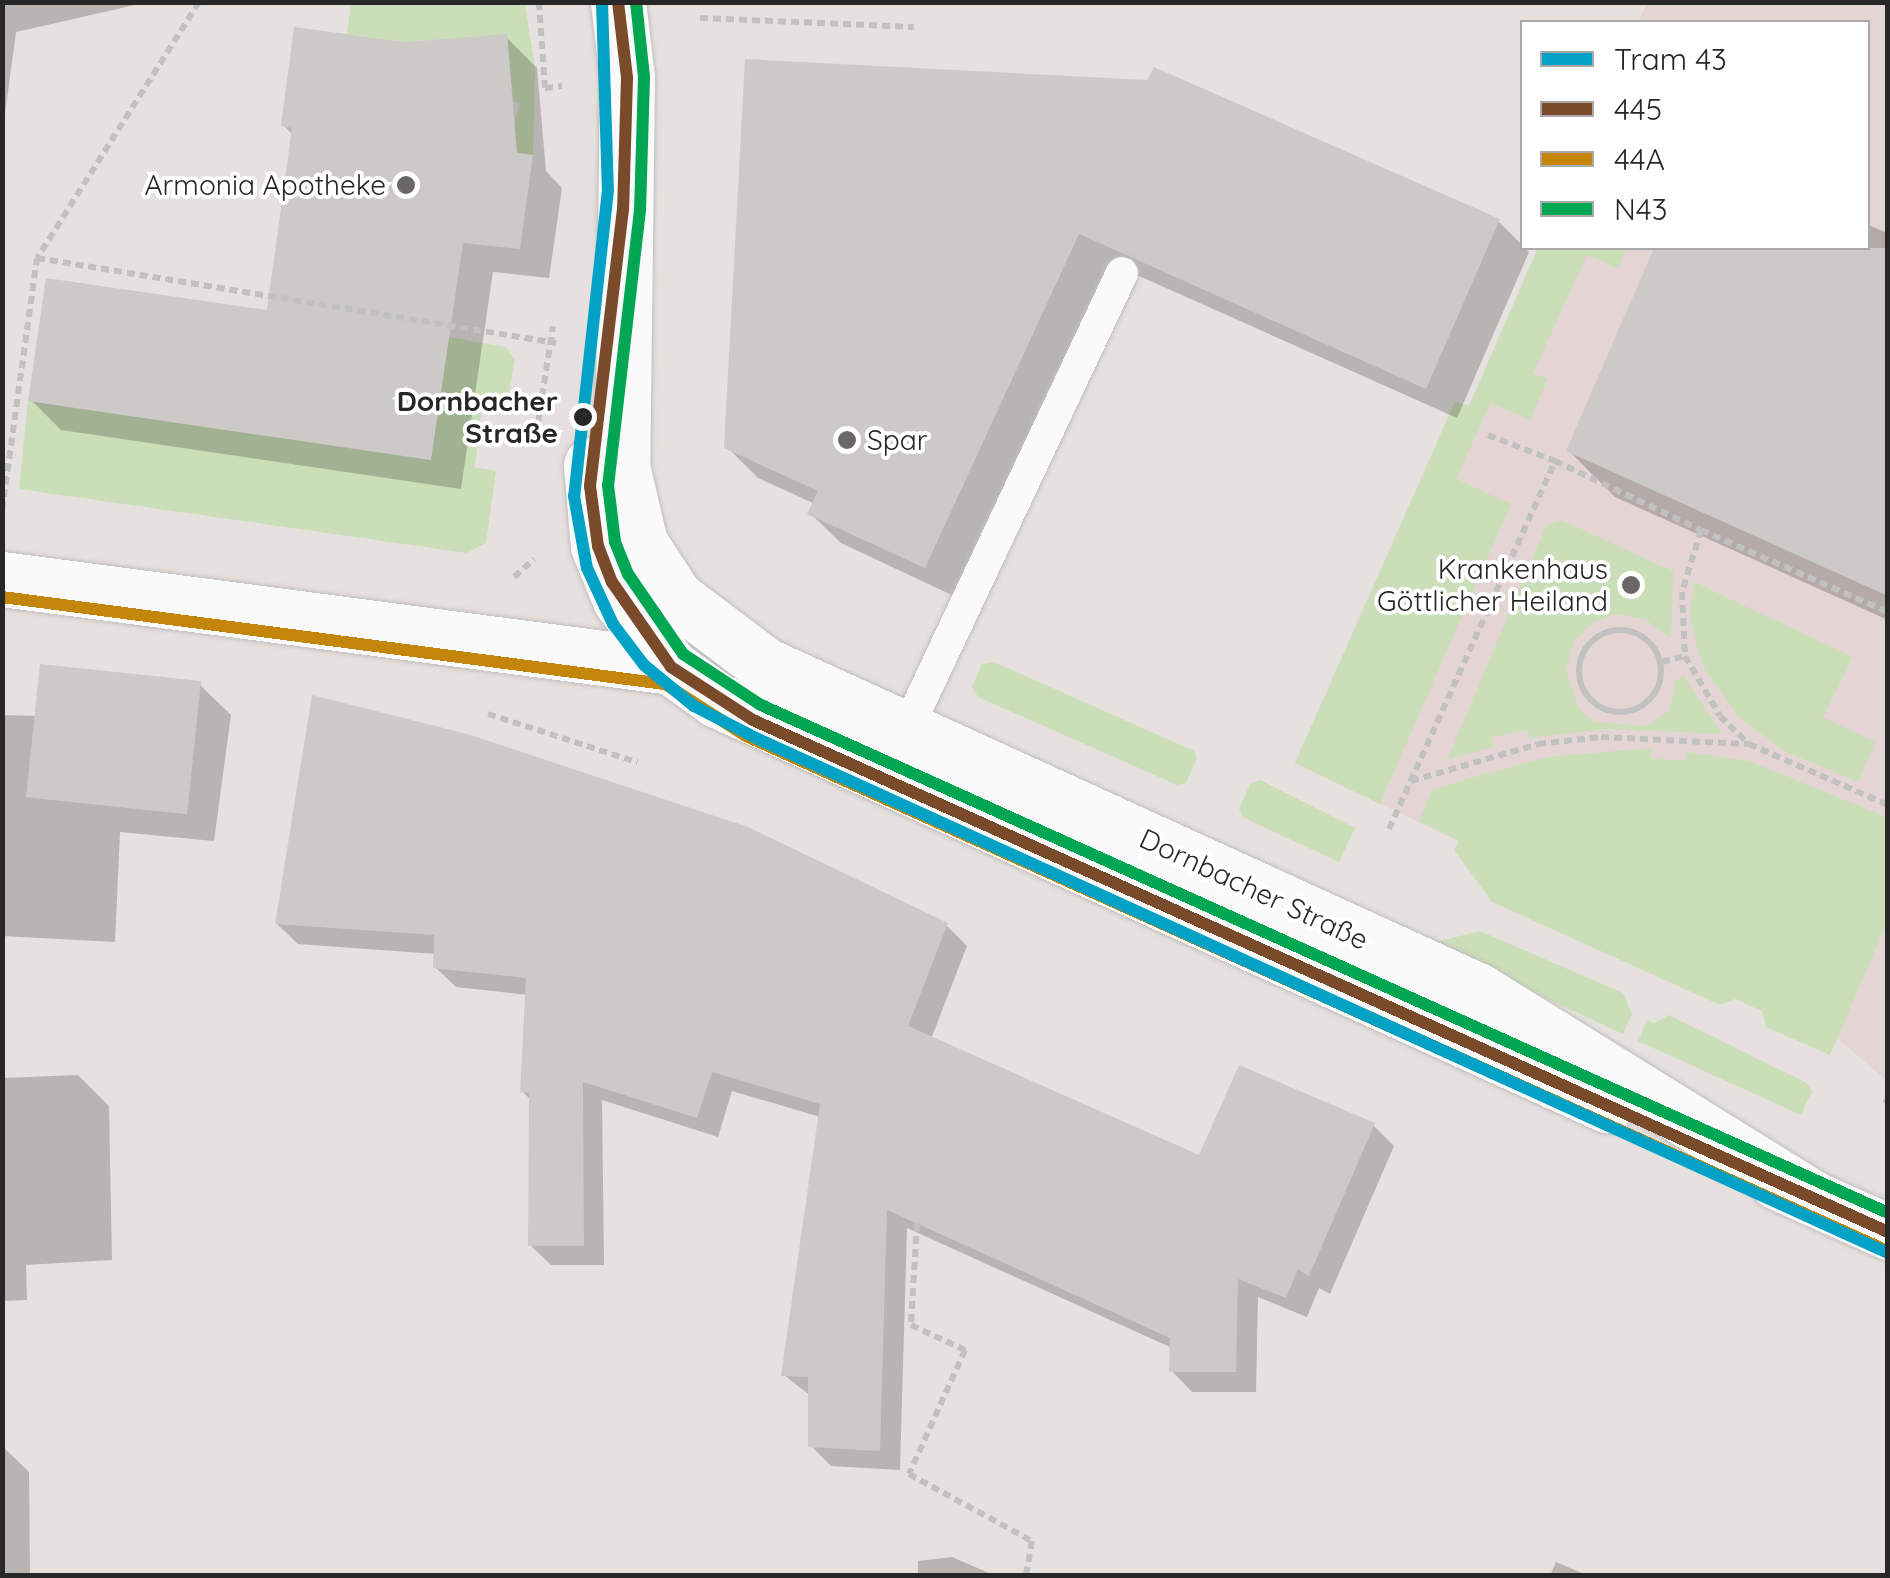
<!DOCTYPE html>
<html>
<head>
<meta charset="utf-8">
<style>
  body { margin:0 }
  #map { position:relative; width:1890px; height:1578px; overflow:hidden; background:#e6e1de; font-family:Quicksand,sans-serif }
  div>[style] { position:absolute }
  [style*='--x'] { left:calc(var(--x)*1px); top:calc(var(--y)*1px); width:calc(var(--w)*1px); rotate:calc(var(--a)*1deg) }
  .medical>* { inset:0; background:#e4d5d4 }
  .green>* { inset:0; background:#cadfb8 }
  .shadow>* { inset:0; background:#0003 }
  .building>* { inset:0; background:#ccc9c7; transform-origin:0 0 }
  .path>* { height:6px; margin-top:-3px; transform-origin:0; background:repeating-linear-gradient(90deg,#c2c1c1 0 8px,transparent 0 13px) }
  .path>.ring { margin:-3px; padding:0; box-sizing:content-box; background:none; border:6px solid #c2c1c1; border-radius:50% }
  .roads { filter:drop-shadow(0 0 2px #c0bebf) drop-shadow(0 0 2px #c0bebf) }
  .service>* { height:32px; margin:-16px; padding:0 16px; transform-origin:16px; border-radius:16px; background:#fbfafa }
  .minor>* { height:55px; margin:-27.5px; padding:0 27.5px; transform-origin:27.5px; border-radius:27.5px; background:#fbfafa }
  .secondary>* { height:55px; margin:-27.5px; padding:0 27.5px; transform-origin:27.5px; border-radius:27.5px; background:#fbfafa }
  .bus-1>* { height:12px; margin:-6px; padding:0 6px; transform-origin:6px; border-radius:6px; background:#7a4b2a }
  .bus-2>* { height:12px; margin:-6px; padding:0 6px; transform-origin:6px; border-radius:6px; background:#c3860a }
  .bus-3>* { height:12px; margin:-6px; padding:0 6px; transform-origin:6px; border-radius:6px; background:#00a651 }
  .tram-1>* { height:12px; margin:-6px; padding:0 6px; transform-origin:6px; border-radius:6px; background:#02a2c6 }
  .dots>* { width:28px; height:28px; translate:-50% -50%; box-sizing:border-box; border:5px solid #fff; border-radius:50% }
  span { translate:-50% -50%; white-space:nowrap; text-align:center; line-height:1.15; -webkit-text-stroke:8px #fff; paint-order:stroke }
  .poi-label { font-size:28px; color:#272727 }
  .right { translate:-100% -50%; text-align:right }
  .left { translate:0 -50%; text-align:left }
  .stop-label { font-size:28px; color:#272727; font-weight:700 }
  .street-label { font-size:28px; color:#272727 }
  .frame { position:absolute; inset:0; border:5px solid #272727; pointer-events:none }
  .legend { position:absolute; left:1520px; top:20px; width:350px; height:230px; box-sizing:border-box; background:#fff; border:2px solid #a9a9a9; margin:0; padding:12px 18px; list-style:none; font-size:30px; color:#272727 }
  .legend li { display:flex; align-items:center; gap:20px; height:50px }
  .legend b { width:50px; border:2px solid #a9a9a9 }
</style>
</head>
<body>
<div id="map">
  <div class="medical">
    <div style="clip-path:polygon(1647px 3px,1887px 3px,1887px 1081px,1798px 1004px,1295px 763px,1455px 402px,1469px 406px,1538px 248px,1868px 248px,1868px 22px,1638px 22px)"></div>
  </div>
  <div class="green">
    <div style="clip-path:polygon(351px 3px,525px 3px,535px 68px,533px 155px,506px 151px,520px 103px,513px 101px,507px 35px,405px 42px,347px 34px)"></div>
    <div style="clip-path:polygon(1538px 248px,1627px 248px,1618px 268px,1587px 255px,1533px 373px,1548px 379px,1530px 420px,1491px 403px,1456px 479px,1511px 504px,1380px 804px,1295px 763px,1455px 402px,1469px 406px)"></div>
    <div style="clip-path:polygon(449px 337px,506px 347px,515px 360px,506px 407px,482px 405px,475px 467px,496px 471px,486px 543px,467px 553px,19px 489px,28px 401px,430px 460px)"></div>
    <div style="clip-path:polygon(1561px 520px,1673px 571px,1671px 639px,1645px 619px,1616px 614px,1593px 623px,1574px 641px,1566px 670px,1578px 707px,1594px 722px,1646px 726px,1669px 711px,1676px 680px,1684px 676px,1722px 734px,1608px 729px,1530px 738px,1527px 730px,1492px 737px,1492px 747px,1447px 760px,1546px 526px)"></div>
    <div style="clip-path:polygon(1694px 582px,1853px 657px,1823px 717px,1875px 742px,1858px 782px,1784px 751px,1737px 715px,1705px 670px,1696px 643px,1690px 614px)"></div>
    <div style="clip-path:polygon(994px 662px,1194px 751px,1197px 758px,1186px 783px,1177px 785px,978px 697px,972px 687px,982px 664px)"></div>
    <div style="clip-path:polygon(1651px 748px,1651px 759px,1686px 760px,1686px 752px,1749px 761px,1887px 817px,1887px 923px,1830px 1055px,1766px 1027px,1762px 1011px,1735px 999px,1720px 1005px,1492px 902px,1454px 850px,1459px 841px,1419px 821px,1432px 789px,1547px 757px)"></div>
    <div style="clip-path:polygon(1260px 780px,1355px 828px,1339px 862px,1244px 818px,1239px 809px,1250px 784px)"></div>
    <div style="clip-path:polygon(1480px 931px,1623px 993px,1632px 1014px,1623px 1034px,1428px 944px)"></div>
    <div style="clip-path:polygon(1669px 1015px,1807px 1083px,1812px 1091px,1801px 1115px,1638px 1041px,1647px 1020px,1654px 1023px)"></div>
  </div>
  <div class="shadow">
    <div style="clip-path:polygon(2px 2px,144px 2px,144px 3px,16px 32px,2px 136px)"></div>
    <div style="clip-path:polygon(506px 37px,537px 68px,546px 171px,562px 188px,549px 278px,493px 272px,461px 489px,61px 430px,31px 400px,269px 313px,294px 136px,283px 125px,405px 44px)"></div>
    <div style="clip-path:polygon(747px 61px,1498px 221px,1529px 252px,1457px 418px,1110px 263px,956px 597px,841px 543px,810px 513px,815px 504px,758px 478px,727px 447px)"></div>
    <div style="clip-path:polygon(1868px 225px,1888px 233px,1888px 620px,1615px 497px,1569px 451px,1656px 248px,1868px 248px)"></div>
    <div style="clip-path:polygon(200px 685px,231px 715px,214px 841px,120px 832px,115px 942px,2px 936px,2px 715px,41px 716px)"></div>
    <div style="clip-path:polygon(277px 924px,946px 925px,967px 946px,931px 1039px,1200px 1158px,1373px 1125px,1394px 1146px,1330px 1294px,1319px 1288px,1307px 1317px,1258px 1297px,1256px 1392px,1192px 1392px,1172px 1371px,1172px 1348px,907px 1228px,900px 1470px,831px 1466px,811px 1446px,811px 1396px,784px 1375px,820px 1117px,732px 1091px,718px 1137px,602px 1100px,604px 1265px,551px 1265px,530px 1245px,531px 1100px,522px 1091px,528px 995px,456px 987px,435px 967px,436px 954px,298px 944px)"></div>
    <div style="clip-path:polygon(78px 1075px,109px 1106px,112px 1260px,26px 1265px,27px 1300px,2px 1301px,2px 1078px)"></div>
    <div style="clip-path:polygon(2px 1446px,29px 1472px,30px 1576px,2px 1576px)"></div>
    <div style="clip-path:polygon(952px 1557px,996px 1576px,918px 1576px,918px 1561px)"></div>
    <div style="clip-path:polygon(1556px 1562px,1589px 1576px,1550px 1576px)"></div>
  </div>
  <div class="building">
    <div style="clip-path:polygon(294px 27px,405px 42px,507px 34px,517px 153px,533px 155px,520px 249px,463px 243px,431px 460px,28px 401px,46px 278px,267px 310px,292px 128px,281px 126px)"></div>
    <div style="clip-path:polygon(745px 59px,1147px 80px,1154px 67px,1500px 219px,1426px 389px,1079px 234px,925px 568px,807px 514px,818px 491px,724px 448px)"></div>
    <div style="clip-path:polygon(1654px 248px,1888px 248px,1888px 596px,1566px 451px)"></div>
    <div style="left:40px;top:664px;width:162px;height:134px;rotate:6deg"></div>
    <div style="clip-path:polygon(312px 695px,467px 734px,748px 827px,948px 923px,908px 1026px,1199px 1155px,1239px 1065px,1375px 1123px,1309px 1276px,1298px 1269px,1286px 1298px,1238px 1279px,1236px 1372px,1169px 1372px,1170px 1338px,887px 1210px,880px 1451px,808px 1447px,808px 1377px,781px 1376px,820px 1104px,712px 1072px,697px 1118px,583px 1082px,584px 1246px,528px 1246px,529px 1093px,520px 1092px,526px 978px,433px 968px,434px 935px,275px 924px)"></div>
  </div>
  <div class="path">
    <div style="--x:199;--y:2;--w:303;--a:122.3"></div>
    <div style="--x:37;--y:258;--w:526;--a:9.3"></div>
    <div style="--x:539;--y:2;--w:86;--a:86"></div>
    <div style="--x:545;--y:88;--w:17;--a:-7"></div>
    <div style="--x:700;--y:18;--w:214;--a:2.4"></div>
    <div style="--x:538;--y:422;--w:97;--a:-81.1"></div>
    <div style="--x:1488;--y:435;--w:72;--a:21.2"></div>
    <div style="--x:2;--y:510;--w:254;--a:-82.1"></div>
    <div style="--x:1701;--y:530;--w:204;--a:23.7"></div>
    <div style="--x:514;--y:577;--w:27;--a:-42"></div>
    <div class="ring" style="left:1579px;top:630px;width:76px;height:76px"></div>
    <div style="--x:1662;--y:662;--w:24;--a:-15"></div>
    <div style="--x:488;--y:714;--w:157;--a:17.9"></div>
    <div style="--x:1411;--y:781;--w:132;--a:-16.2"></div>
    <div style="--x:1538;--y:744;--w:63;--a:-6.3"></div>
    <div style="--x:1601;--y:737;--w:148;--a:2.7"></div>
    <div style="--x:1749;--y:744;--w:152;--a:23.7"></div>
    <div style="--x:1389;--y:829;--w:404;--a:-65.7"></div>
    <div style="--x:1555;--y:461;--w:161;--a:25.3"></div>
    <div style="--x:1701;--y:530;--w:65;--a:107"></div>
    <div style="--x:1682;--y:592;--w:64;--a:87.3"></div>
    <div style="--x:1685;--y:656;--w:69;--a:59.7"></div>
    <div style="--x:1720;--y:716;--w:40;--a:44"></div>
    <div style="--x:1885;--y:1103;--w:6;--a:-59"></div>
    <div style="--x:917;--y:1223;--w:102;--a:93.4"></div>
    <div style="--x:911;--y:1325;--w:60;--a:24.8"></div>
    <div style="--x:965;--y:1350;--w:136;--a:114.3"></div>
    <div style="--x:909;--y:1474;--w:140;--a:28.6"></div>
    <div style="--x:1032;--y:1541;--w:36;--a:100"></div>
  </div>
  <div class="roads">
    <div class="service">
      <div style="--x:907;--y:729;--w:504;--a:-64.76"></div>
    </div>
    <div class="minor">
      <div style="--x:2;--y:579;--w:675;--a:7.49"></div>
    </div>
    <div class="secondary">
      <div style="--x:618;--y:2;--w:77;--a:83.2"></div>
      <div style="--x:627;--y:78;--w:388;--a:90.7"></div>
      <div style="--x:622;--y:466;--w:79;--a:76.8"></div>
      <div style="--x:640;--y:543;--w:66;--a:56.8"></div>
      <div style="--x:676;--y:598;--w:111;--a:37"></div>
      <div style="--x:765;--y:665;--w:785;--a:24.54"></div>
      <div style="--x:1479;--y:991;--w:391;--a:31.8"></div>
      <div style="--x:591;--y:465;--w:81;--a:85.1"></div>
      <div style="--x:598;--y:546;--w:58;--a:67.8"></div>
      <div style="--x:620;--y:600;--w:84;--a:52.7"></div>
      <div style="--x:671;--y:667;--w:57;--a:35.7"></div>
      <div style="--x:717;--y:700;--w:978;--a:24.47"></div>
      <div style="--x:1777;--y:1182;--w:122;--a:24.2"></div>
    </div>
  </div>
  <div class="bus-1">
    <div style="--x:618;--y:2;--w:77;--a:83.2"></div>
    <div style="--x:627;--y:78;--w:131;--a:91.7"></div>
    <div style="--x:623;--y:209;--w:279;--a:96.8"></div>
    <div style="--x:590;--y:486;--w:61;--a:82.4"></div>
    <div style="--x:598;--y:546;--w:39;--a:69"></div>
    <div style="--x:612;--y:582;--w:103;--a:55.2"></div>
    <div style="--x:671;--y:667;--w:98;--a:32.9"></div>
    <div style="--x:753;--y:720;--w:1245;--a:24.28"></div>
  </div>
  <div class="bus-2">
    <div style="--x:2;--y:597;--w:669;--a:7.48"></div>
    <div style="--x:665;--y:684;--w:96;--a:32.7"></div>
    <div style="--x:746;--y:736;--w:1245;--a:24.28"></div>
  </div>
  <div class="bus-3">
    <div style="--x:636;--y:2;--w:75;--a:83.9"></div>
    <div style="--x:644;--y:77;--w:133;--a:91.7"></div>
    <div style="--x:640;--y:210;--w:277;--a:96.6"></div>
    <div style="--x:608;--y:485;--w:57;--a:83"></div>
    <div style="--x:615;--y:542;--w:35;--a:68"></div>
    <div style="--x:628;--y:574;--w:97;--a:55.5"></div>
    <div style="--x:683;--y:654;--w:93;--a:33.2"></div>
    <div style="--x:761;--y:705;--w:1236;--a:24.26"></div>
  </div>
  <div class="tram-1">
    <div style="--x:602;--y:2;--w:188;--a:88.2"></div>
    <div style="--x:608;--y:190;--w:308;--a:96.3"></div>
    <div style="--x:574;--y:496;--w:73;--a:79.8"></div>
    <div style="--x:587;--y:568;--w:62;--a:65.1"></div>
    <div style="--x:613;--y:624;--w:51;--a:52.9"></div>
    <div style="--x:644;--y:665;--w:65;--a:39.4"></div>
    <div style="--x:694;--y:706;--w:72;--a:27.3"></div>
    <div style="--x:758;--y:739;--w:1241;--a:24.46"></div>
  </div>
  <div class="dots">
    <div style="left:406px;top:185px;background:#6a6867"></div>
    <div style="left:583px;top:417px;background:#272727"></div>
    <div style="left:847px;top:440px;background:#6a6867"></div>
    <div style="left:1631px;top:585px;background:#6a6867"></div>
  </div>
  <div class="poi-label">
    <span class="right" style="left:386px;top:185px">Armonia Apotheke</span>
    <span class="left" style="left:867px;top:440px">Spar</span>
    <span class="right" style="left:1608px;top:585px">Krankenhaus<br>Göttlicher Heiland</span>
  </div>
  <div class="stop-label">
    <span class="right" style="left:558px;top:417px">Dornbacher<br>Straße</span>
  </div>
  <div class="street-label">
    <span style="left:1254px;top:889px;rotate:25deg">Dornbacher Straße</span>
  </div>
  <div class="frame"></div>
  <ul class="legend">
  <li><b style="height:12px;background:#02a2c6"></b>Tram 43</li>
  <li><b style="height:12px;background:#7a4b2a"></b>445</li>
  <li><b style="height:12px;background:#c3860a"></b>44A</li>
  <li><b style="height:12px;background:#00a651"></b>N43</li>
  </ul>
</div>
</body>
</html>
